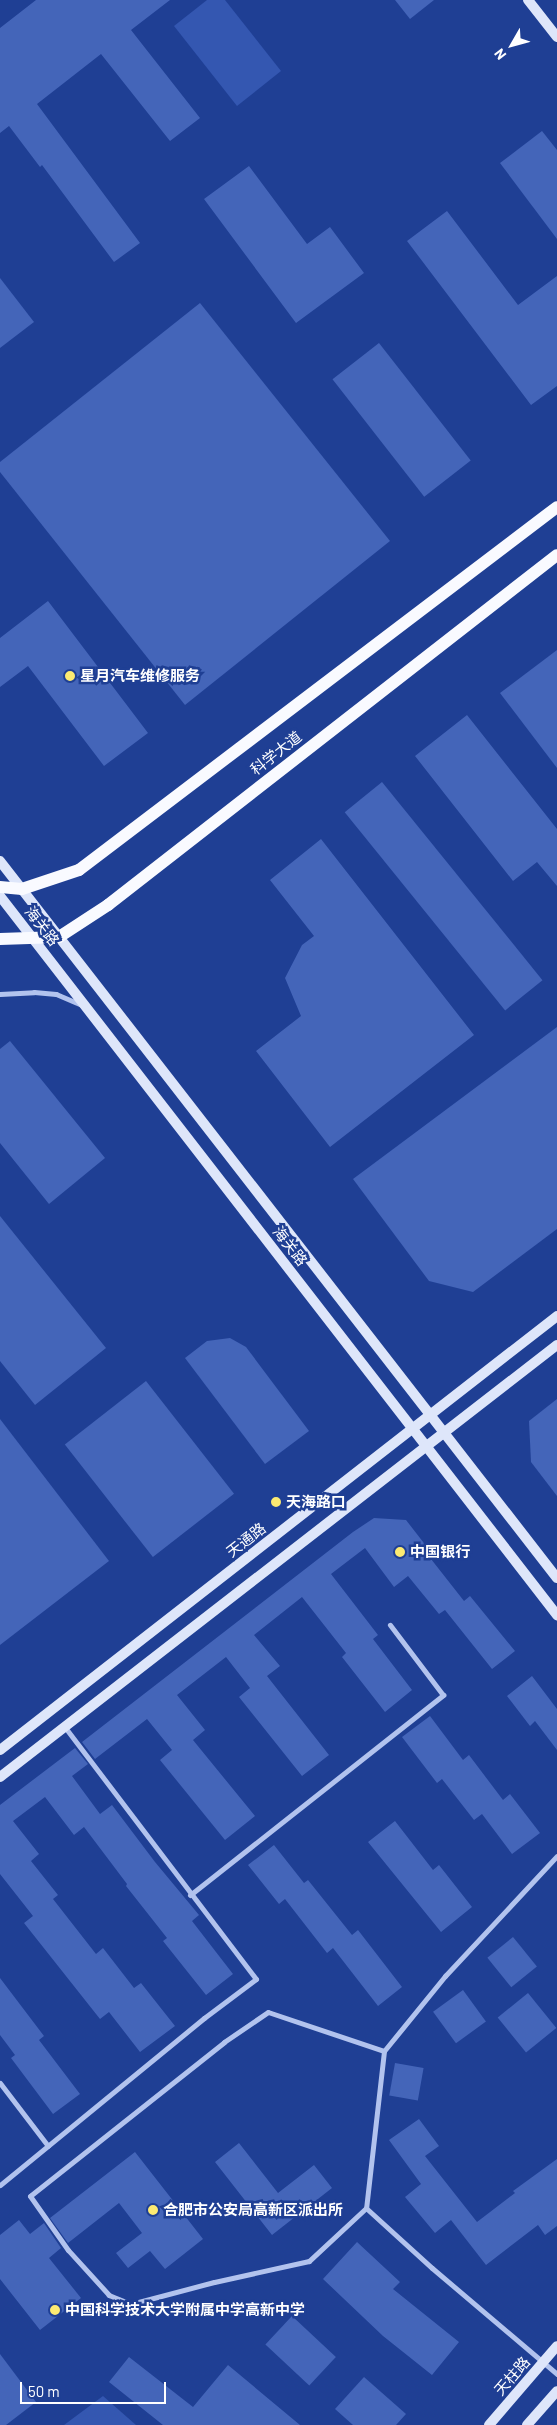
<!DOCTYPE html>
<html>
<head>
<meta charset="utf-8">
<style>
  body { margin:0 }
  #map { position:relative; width:557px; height:2425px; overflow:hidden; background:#1f3f94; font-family:Barlow,"Noto Sans SC",sans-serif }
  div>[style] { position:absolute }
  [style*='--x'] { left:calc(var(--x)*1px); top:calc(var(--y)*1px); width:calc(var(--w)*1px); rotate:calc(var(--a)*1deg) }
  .green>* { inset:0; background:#3457b1 }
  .building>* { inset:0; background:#4465b9; transform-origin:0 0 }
  .street>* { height:5px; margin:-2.5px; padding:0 2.5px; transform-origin:2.5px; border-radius:2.5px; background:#b2c3ee }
  .secondary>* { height:10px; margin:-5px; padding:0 5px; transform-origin:5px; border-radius:5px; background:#dee6fa }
  .primary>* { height:12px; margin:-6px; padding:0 6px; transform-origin:6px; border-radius:6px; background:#f9faff }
  .dots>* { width:14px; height:14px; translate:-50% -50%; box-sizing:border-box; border:2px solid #1f3f94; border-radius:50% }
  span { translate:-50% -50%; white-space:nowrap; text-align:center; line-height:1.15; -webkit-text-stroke:5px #1f3f94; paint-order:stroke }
  .poi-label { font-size:15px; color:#fff; font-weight:700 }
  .left { translate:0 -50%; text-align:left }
  .street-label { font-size:15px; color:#fff }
  .north { position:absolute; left:487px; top:20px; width:50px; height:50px; -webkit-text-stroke:4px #1f3f94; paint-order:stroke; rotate:232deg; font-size:14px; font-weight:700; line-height:20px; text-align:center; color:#fff }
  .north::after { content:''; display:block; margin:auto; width:18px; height:22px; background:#fff; clip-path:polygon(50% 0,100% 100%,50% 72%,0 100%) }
  .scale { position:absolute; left:20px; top:2382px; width:146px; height:22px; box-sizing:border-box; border:2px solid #fff; border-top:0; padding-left:6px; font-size:15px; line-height:18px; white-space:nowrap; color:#fff; -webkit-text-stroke:4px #1f3f94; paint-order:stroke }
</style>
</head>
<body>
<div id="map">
  <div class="green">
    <div style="clip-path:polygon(207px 0,225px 0,281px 71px,237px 106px,174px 26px)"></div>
    <div style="clip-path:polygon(103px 2396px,136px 2425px,64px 2425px)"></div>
  </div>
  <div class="building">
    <div style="clip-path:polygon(36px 0,170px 0,131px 30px,200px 118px,170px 141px,101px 54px,37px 104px,140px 243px,114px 262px,42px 165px,40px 167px,9px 126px,0 133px,0 28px)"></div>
    <div style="clip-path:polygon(395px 0,434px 0,410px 19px)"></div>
    <div style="clip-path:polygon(542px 131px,557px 150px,557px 239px,500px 163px)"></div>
    <div style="clip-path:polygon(249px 166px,307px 244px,330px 227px,364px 273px,296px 323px,204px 199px)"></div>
    <div style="clip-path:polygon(447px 211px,518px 305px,557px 276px,557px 386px,531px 405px,407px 241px)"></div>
    <div style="clip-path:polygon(0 278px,34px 322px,0 348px)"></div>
    <div style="clip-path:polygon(200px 303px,390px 541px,185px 705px,0 472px,0 462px)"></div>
    <div style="left:379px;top:343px;width:149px;height:59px;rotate:52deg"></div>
    <div style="clip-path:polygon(48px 601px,148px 733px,104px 766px,28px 666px,0 687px,0 638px)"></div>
    <div style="clip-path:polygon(557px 650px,557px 768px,500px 693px)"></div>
    <div style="clip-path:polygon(467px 715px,557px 829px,557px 886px,537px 862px,513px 881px,415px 756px)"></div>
    <div style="left:382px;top:782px;width:255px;height:48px;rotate:51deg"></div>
    <div style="clip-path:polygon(321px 839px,474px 1035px,330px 1147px,256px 1051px,301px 1016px,285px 978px,302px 945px,314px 936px,270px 880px)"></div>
    <div style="clip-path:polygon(557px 1027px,557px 1229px,473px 1292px,429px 1281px,353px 1179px)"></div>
    <div style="clip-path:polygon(10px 1041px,105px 1158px,49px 1204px,0 1143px,0 1049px)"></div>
    <div style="clip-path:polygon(0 1216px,106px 1348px,35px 1405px,0 1361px)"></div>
    <div style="clip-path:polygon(230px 1338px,246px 1347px,309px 1431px,265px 1464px,185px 1358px,207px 1341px)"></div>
    <div style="left:146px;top:1381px;width:143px;height:103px;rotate:52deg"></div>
    <div style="clip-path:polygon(557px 1399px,557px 1496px,531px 1462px,529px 1421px)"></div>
    <div style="clip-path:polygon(0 1419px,109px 1561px,0 1645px)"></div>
    <div style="clip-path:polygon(374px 1518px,406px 1520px,434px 1556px,431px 1559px,464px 1601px,470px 1596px,515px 1651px,492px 1669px,445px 1610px,439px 1614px,408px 1576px,394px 1587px,365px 1548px,331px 1574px,378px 1635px,373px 1639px,412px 1690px,385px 1712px,342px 1657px,346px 1653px,302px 1597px,254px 1635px,280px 1666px,267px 1676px,329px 1755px,302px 1776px,239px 1697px,250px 1688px,226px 1657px,177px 1695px,205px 1730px,193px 1740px,255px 1816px,225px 1840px,160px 1760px,172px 1750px,147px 1719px,95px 1759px,82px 1742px,353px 1532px)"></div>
    <div style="clip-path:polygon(532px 1676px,557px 1709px,557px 1750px,535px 1721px,530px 1726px,507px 1696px)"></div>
    <div style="clip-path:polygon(430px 1716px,463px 1760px,469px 1755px,503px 1800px,510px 1794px,540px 1833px,512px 1854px,482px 1814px,474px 1820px,442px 1779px,437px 1783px,402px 1737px)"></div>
    <div style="clip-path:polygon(75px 1748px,88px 1764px,72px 1776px,100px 1814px,112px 1805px,155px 1862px,199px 1915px,192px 1921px,233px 1974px,206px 1995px,163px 1941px,167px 1938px,126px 1886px,127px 1884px,84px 1827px,74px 1835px,45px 1797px,13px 1821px,39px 1854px,31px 1861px,58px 1895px,53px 1899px,96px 1954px,103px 1948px,134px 1988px,141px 1983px,175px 2026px,140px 2052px,109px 2012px,100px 2019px,24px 1923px,33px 1916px,0 1874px,0 1805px)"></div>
    <div style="clip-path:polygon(395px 1821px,433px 1870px,439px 1865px,472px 1907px,441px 1932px,368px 1842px)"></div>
    <div style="clip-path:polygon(274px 1845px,304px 1883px,308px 1880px,352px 1935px,358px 1930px,402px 1987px,378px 2006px,333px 1948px,327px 1953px,285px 1899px,279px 1904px,248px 1865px)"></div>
    <div style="left:513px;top:1937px;width:38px;height:33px;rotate:51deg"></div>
    <div style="clip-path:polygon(0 1978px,44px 2036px,39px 2040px,80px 2094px,53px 2114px,11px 2058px,15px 2055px,0 2035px)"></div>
    <div style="left:463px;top:1990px;width:39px;height:37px;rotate:54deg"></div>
    <div style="left:528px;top:1993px;width:45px;height:39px;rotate:51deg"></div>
    <div style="left:395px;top:2063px;width:29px;height:33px;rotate:10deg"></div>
    <div style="clip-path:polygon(419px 2119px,439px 2146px,425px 2156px,477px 2222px,515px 2193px,513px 2191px,557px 2159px,557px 2226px,545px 2235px,538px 2225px,486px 2265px,451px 2220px,435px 2233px,405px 2197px,421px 2184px,389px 2140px)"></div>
    <div style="clip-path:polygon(239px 2143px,278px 2193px,314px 2165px,332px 2188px,272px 2235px,215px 2162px)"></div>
    <div style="clip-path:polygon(135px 2152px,203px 2239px,165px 2269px,150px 2251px,128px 2268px,116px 2253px,142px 2233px,119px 2203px,68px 2243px,50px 2218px)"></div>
    <div style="clip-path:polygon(19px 2220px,30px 2234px,44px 2223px,61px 2248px,49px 2258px,81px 2298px,40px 2330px,0 2279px,0 2235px)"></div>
    <div style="clip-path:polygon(357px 2242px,400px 2282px,393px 2289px,459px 2342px,432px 2375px,383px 2336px,323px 2279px)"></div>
    <div style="left:292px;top:2316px;width:60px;height:39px;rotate:43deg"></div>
    <div style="clip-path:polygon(0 2354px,36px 2402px,6px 2425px,0 2425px)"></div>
    <div style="clip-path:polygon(129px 2357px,193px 2407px,228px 2365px,300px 2425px,163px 2425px,109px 2382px)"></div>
    <div style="clip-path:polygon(364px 2377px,406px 2414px,396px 2425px,353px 2425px,335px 2409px)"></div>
  </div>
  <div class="street">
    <div style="--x:0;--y:994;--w:34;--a:-3"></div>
    <div style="--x:34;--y:992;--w:22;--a:5"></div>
    <div style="--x:56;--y:994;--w:28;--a:23"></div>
    <div style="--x:190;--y:1895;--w:323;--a:-38.3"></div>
    <div style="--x:443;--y:1695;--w:88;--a:-127.1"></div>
    <div style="--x:384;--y:2051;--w:158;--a:96.5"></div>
    <div style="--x:366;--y:2208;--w:78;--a:137.1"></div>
    <div style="--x:309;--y:2261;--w:97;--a:167.5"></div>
    <div style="--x:214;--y:2282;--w:86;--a:165.2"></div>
    <div style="--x:131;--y:2304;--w:24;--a:-158"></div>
    <div style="--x:109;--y:2295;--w:61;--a:-132.3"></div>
    <div style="--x:68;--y:2250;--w:66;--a:-125.1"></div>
    <div style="--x:30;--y:2196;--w:248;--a:-38.4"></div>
    <div style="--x:224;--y:2042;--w:53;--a:-34.3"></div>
    <div style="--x:268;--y:2012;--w:122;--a:18.6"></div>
    <div style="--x:384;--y:2051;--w:97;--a:-50.9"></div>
    <div style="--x:445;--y:1976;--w:164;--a:-47"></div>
    <div style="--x:0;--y:2083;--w:79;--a:52.7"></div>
    <div style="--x:0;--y:2185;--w:264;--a:-39.3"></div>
    <div style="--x:204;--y:2018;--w:65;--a:-36.9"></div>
    <div style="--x:256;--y:1979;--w:316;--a:-127.2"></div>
    <div style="--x:366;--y:2208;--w:89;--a:42.3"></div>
    <div style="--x:432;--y:2268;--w:164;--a:40.3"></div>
  </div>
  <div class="secondary">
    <div style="--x:528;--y:0;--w:47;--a:51.9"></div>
    <div style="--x:0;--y:861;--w:908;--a:52.16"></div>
    <div style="--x:0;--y:896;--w:910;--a:52.24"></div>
    <div style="--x:0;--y:1750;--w:706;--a:-37.92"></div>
    <div style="--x:0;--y:1777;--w:705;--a:-37.8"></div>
    <div style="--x:489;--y:2425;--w:104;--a:-49.3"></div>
    <div style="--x:527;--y:2425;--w:45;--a:-48.6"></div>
  </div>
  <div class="primary">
    <div style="--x:0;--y:887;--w:22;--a:5"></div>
    <div style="--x:22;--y:889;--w:60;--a:-18.4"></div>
    <div style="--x:79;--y:870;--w:600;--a:-37.21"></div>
    <div style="--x:0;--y:939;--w:59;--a:-1.9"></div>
    <div style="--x:59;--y:937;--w:59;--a:-33.1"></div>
    <div style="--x:108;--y:905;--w:569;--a:-37.94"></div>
  </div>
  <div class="dots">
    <div style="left:70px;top:676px;background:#fcea72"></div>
    <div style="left:276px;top:1502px;background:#fcea72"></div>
    <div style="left:400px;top:1552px;background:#fcea72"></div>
    <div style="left:153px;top:2210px;background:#fcea72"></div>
    <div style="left:55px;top:2310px;background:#fcea72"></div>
  </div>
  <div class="poi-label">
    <span class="left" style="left:80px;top:676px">星月汽车维修服务</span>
    <span class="left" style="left:286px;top:1502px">天海路口</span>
    <span class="left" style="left:410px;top:1552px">中国银行</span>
    <span class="left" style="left:163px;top:2210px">合肥市公安局高新区派出所</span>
    <span class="left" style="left:65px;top:2310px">中国科学技术大学附属中学高新中学</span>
  </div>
  <div class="street-label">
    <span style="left:276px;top:753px;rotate:-38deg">科学大道</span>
    <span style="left:42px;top:926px;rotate:52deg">海关路</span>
    <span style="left:290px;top:1246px;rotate:52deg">海关路</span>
    <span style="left:246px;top:1540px;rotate:-38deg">天通路</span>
    <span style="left:512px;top:2376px;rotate:-49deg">天柱路</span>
  </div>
  <div class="north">N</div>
  <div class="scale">50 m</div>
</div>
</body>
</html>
